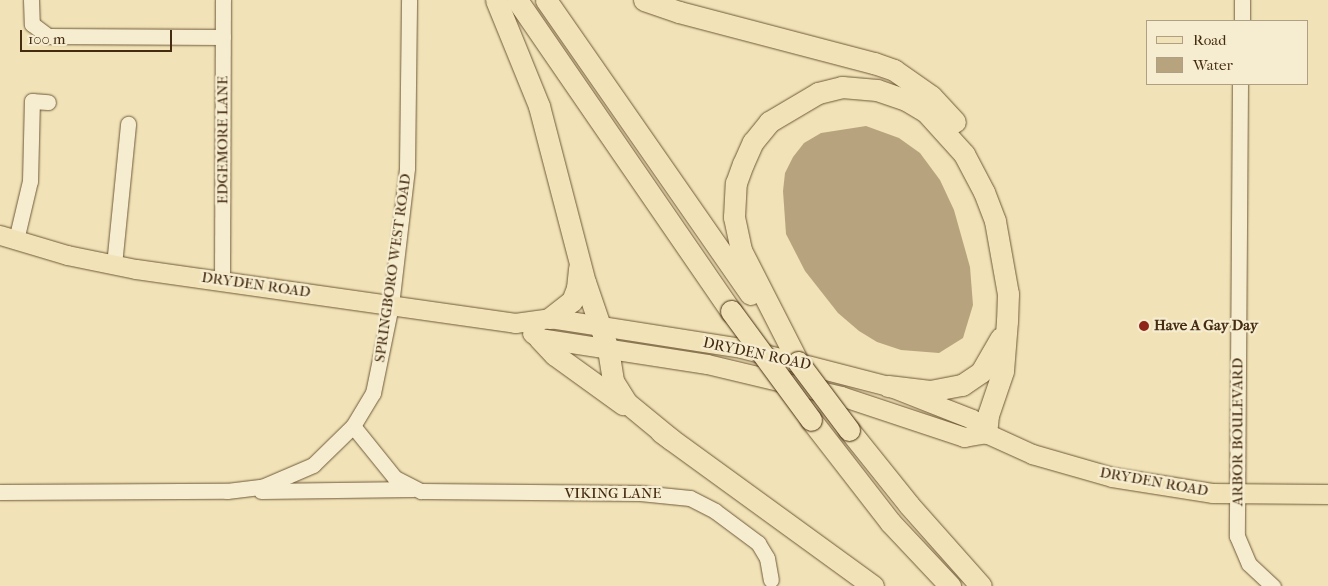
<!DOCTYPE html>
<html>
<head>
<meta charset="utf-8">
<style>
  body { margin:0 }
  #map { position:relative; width:1328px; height:586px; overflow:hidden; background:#f1e3b7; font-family:"IM FELL French Canon",serif }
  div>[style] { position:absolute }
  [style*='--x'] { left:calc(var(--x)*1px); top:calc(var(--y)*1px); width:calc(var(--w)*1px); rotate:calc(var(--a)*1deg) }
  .water>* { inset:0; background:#b7a47e }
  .roads { filter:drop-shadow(0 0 1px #70593a) drop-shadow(0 0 1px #70593a) }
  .minor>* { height:15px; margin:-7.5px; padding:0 7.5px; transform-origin:7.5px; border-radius:7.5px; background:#f6edd0 }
  .major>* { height:19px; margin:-9.5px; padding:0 9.5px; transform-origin:9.5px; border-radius:9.5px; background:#f1e3b7 }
  .highway>* { height:21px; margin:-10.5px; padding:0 10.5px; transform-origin:10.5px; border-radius:10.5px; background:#f1e3b7 }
  .bridges { filter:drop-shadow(0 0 1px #452b10) drop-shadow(0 0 1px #452b10) }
  .highway-bridge>* { height:21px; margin:-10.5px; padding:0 10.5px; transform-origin:10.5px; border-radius:10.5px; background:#f1e3b7 }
  .dots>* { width:14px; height:14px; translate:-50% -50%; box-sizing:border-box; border:2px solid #f6edd0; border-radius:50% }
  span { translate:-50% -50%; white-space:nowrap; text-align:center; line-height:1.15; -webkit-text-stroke:4.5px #f6edd0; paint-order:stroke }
  .street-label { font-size:15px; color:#452b10 }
  .poi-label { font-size:15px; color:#452b10; font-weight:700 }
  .left { translate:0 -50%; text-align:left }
  .legend { position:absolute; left:1146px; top:20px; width:162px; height:65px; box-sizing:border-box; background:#f6edd0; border:1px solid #af9f83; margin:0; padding:6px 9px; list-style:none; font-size:15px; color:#452b10 }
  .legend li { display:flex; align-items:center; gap:10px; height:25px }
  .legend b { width:25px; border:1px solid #af9f83 }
  .scale { position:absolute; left:20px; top:30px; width:152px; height:22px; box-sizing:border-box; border:2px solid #452b10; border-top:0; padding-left:6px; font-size:15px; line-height:18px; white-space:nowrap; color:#452b10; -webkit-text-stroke:4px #f6edd0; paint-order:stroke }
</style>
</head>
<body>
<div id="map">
  <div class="water">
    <div style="clip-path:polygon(866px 126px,899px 138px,920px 153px,940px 180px,954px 210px,970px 267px,973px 305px,963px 338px,939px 353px,901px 350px,877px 342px,859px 331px,838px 313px,805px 271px,786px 234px,783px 191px,785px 173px,793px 157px,804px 143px,821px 133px)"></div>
  </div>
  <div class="roads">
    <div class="minor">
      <div style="--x:31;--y:0;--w:24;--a:88"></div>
      <div style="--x:32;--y:24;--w:20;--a:37"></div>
      <div style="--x:48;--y:36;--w:175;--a:0.3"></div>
      <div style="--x:1242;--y:21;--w:21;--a:-90"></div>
      <div style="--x:1240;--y:84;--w:452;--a:90.4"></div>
      <div style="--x:1237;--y:536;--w:30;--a:67"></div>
      <div style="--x:1249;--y:564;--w:33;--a:43"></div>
      <div style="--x:16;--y:240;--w:61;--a:-76.7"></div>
      <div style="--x:30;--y:181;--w:80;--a:-88.6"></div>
      <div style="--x:32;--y:101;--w:16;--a:4"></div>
      <div style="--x:114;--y:265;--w:142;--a:-84.3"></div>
      <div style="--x:222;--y:280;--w:280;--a:-89.8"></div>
      <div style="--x:353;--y:426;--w:67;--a:51.1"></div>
      <div style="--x:395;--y:478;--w:29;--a:27"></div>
      <div style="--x:421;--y:491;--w:219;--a:0.5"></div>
      <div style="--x:640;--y:493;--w:50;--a:5.7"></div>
      <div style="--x:690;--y:498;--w:28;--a:27"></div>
      <div style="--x:715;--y:511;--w:54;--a:36.7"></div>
      <div style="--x:758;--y:543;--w:17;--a:59"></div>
      <div style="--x:767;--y:558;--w:22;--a:80"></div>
      <div style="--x:261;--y:491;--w:152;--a:-0.8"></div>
      <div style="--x:0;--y:492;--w:227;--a:-0.3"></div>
      <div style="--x:227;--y:491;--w:35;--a:-7"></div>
      <div style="--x:262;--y:487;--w:56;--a:-23.3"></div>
      <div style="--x:313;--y:465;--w:56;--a:-44.3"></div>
      <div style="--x:353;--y:426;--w:39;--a:-59"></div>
      <div style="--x:373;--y:393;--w:90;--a:-78.4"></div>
      <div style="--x:391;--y:305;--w:138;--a:-83.3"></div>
      <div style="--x:407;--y:168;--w:168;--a:-89.3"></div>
    </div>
    <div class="major">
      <div style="--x:0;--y:235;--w:70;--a:16.6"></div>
      <div style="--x:67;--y:255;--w:70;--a:11.5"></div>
      <div style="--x:136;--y:269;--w:383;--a:8.1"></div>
      <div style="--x:515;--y:323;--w:35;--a:-8"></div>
      <div style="--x:550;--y:318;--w:193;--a:8.9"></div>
      <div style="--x:741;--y:348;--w:152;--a:14.5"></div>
      <div style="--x:888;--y:386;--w:90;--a:21.4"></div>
      <div style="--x:972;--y:419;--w:20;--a:45"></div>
      <div style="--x:986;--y:433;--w:51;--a:24.5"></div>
      <div style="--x:1032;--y:454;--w:83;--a:16"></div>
      <div style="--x:1112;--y:477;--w:101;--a:9.1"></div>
      <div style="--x:1212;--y:493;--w:116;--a:0.5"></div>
      <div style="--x:532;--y:333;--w:9;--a:36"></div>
      <div style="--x:539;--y:338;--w:170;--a:8.8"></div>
      <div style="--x:707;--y:364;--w:138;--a:13.4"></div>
      <div style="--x:841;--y:396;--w:130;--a:18.4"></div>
      <div style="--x:964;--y:437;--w:22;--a:-10"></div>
    </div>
    <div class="highway">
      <div style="--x:496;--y:0;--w:114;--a:67.9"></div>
      <div style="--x:539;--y:106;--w:182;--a:75.4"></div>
      <div style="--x:585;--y:282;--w:71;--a:71.1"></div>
      <div style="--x:608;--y:349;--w:32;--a:81"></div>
      <div style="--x:613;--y:381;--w:26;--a:58"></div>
      <div style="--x:627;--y:403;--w:58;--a:39.4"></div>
      <div style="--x:517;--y:0;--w:378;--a:55.5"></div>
      <div style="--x:546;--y:0;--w:358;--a:55.2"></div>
      <div style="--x:644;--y:0;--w:37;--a:19"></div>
      <div style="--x:679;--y:12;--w:202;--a:14.7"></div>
      <div style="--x:874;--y:63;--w:21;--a:19"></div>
      <div style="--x:894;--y:70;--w:45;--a:35.1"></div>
      <div style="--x:931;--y:96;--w:35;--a:47"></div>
      <div style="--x:550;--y:318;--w:28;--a:-38"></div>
      <div style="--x:572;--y:301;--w:14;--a:-69"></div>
      <div style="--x:577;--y:288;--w:20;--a:-84"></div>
      <div style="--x:539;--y:338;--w:23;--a:47"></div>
      <div style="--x:555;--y:355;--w:84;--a:35.8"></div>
      <div style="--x:798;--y:362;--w:126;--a:-117"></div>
      <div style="--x:741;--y:250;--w:34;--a:-102"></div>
      <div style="--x:734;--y:217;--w:34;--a:-87"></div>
      <div style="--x:736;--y:183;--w:20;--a:-70"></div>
      <div style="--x:743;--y:164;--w:24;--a:-66"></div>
      <div style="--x:753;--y:142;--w:26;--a:-51"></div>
      <div style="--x:769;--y:122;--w:57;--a:-30.6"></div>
      <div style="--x:818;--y:93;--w:25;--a:-14"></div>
      <div style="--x:842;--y:87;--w:35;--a:5"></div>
      <div style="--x:877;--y:90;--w:31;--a:19"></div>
      <div style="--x:906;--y:100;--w:23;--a:31"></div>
      <div style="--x:926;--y:112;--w:57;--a:47.9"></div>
      <div style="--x:964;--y:154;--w:43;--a:62.2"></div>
      <div style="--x:984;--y:192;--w:31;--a:69"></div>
      <div style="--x:995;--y:221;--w:74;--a:79.9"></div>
      <div style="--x:1008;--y:294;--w:27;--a:92"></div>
      <div style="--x:1007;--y:321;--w:50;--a:94.6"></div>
      <div style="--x:1003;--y:371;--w:46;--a:108.8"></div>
      <div style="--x:988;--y:415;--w:18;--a:96"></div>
      <div style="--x:888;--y:386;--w:42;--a:6.8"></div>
      <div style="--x:930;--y:391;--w:33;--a:-11"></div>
      <div style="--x:962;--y:385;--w:23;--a:-34"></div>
      <div style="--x:981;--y:372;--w:39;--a:-60"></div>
      <div style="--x:811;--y:420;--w:129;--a:52.2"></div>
      <div style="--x:890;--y:522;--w:88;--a:46.8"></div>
      <div style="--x:849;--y:430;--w:96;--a:51.3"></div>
      <div style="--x:909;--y:505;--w:108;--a:48.4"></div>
      <div style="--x:661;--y:432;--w:262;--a:36"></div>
    </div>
  </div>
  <div class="bridges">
    <div class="highway-bridge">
      <div style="--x:731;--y:311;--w:135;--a:53.7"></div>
      <div style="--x:798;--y:362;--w:85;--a:53.1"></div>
    </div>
  </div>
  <div class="dots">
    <div style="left:1144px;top:326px;background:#8f2418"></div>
  </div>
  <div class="street-label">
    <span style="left:223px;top:140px;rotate:-90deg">EDGEMORE LANE</span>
    <span style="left:393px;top:268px;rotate:-82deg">SPRINGBORO WEST ROAD</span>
    <span style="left:256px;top:285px;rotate:8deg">DRYDEN ROAD</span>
    <span style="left:757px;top:354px;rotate:12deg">DRYDEN ROAD</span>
    <span style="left:1238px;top:432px;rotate:-90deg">ARBOR BOULEVARD</span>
    <span style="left:1154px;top:482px;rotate:10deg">DRYDEN ROAD</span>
    <span style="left:613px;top:494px">VIKING LANE</span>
  </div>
  <div class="poi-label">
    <span class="left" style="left:1154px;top:326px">Have A Gay Day</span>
  </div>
  <ul class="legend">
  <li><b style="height:6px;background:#f1e3b7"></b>Road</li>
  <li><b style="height:14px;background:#b7a47e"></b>Water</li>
  </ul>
  <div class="scale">100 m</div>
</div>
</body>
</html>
